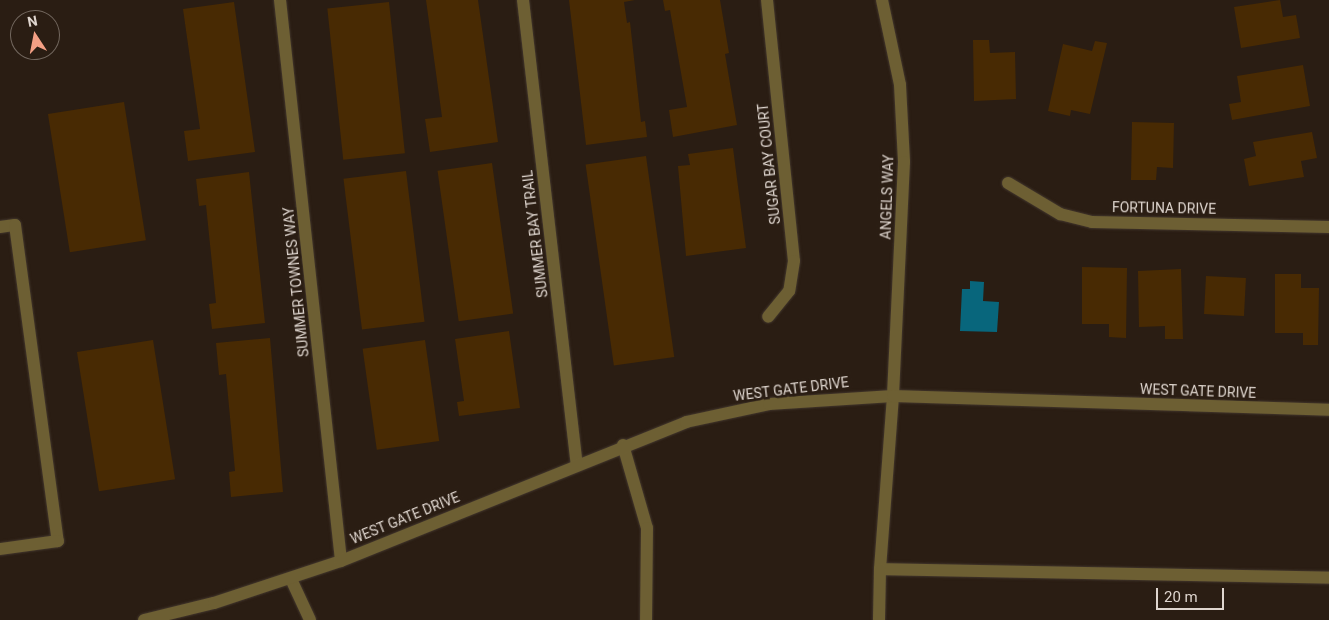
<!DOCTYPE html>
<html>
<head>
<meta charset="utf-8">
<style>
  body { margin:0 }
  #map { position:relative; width:1329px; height:620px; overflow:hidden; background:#2a1d13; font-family:Roboto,sans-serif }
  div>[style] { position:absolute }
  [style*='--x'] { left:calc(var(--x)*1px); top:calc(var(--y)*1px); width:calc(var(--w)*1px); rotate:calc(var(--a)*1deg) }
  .water>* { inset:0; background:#08667c }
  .building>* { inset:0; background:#482a03; transform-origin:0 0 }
  .roads { filter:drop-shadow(0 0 1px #43372d) drop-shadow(0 0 1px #43372d) }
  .service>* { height:12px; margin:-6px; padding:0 6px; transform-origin:6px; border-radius:6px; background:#6d5f33 }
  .minor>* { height:12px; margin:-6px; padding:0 6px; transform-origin:6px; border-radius:6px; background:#6d5f33 }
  span { translate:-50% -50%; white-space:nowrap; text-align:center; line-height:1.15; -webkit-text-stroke:5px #2a1d13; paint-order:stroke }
  .street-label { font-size:14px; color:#dfd6cf }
  .north { position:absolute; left:10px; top:10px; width:50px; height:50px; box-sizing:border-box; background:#2a1d13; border:1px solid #72675e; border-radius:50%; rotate:349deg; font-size:14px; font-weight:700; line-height:20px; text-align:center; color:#dfd6cf }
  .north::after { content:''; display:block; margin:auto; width:18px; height:22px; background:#f39f84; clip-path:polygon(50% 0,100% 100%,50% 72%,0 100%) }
  .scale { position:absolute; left:1156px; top:588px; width:68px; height:22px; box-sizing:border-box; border:2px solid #dfd6cf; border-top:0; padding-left:6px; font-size:15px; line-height:18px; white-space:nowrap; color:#dfd6cf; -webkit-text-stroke:4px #2a1d13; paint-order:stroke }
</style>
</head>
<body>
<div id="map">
  <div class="water">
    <div style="clip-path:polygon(970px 281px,984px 282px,983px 301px,999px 302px,997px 332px,960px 331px,962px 289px,970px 289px)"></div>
  </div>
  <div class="building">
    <div style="clip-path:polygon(426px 0,478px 0,498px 142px,430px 152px,425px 119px,442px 117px)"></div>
    <div style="clip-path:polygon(569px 0,635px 0,624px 2px,627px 23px,630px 22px,641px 122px,645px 121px,647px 137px,586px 145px)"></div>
    <div style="clip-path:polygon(663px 0,720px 0,729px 53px,725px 54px,737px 125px,673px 137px,669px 110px,687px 107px,670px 10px,665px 11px)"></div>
    <div style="clip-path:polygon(1280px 0,1283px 17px,1296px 15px,1300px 38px,1241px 48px,1234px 7px)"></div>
    <div style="clip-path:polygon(234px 2px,255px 152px,188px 161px,184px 131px,200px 129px,183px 9px)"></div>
    <div style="left:389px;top:2px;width:152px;height:62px;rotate:84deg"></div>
    <div style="clip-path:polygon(973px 40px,989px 40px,990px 53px,1015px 52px,1016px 99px,974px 101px)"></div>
    <div style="clip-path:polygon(1095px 41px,1107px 43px,1090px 114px,1071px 110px,1070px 116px,1048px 111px,1063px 44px,1092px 51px)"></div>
    <div style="clip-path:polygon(1303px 65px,1310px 106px,1232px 120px,1229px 104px,1241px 102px,1237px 76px)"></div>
    <div style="left:124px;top:102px;width:140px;height:77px;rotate:81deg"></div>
    <div style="clip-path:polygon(1132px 122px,1174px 123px,1173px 168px,1157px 167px,1156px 180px,1131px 180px)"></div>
    <div style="clip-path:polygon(1312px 132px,1317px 158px,1301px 161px,1304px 177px,1249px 186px,1244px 159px,1256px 156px,1253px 142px)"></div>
    <div style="clip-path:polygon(733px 148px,746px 248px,686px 256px,678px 166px,690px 165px,688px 154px)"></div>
    <div style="left:646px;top:156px;width:203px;height:61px;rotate:82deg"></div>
    <div style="left:492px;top:163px;width:152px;height:55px;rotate:82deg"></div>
    <div style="left:406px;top:171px;width:152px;height:63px;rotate:83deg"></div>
    <div style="clip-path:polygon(249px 172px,265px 323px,212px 329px,209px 304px,216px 303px,206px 205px,199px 206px,196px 179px)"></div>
    <div style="clip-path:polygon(1082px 267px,1127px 268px,1126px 338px,1109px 337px,1109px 324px,1082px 324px)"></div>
    <div style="clip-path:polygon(1181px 269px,1183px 339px,1165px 339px,1165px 326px,1139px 327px,1138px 271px)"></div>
    <div style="clip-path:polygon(1275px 274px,1301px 274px,1301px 288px,1319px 288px,1318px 345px,1303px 345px,1303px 333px,1275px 333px)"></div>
    <div style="left:1206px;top:276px;width:40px;height:38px;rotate:3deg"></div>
    <div style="clip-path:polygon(509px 331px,520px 408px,459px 416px,457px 402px,464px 401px,455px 339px)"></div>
    <div style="clip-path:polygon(270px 338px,283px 492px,231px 497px,229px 472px,235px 471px,226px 374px,219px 375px,216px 343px)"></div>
    <div style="left:153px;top:340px;width:141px;height:77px;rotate:81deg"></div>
    <div style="left:425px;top:340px;width:102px;height:63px;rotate:82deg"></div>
  </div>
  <div class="roads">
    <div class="service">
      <div style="--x:0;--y:227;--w:15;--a:-8"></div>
      <div style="--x:15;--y:225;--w:319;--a:82.3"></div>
      <div style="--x:58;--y:541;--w:59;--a:172.1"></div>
    </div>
    <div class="minor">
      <div style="--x:280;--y:0;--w:564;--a:83.79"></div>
      <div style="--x:523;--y:0;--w:467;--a:83.4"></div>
      <div style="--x:767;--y:0;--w:262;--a:84.1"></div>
      <div style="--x:794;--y:261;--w:30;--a:99"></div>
      <div style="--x:789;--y:291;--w:33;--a:129"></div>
      <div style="--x:882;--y:0;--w:87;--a:78"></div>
      <div style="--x:900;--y:85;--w:77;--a:87"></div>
      <div style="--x:904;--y:162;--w:234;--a:92.7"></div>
      <div style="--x:893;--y:396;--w:173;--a:94.3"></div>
      <div style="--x:880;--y:569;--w:449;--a:1.1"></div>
      <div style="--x:1008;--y:183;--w:61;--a:30.8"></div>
      <div style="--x:1060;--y:214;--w:33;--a:14"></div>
      <div style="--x:1092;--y:222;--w:237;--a:1.2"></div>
      <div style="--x:623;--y:445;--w:86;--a:73.9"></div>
      <div style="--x:647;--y:528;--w:92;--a:90.6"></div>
      <div style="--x:291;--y:579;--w:45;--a:65.1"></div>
      <div style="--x:144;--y:620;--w:72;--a:-13.7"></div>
      <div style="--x:214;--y:603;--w:134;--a:-18.3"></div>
      <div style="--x:341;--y:561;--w:372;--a:-21.9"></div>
      <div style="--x:686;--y:422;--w:85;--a:-12.2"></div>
      <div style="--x:769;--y:404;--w:124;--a:-3.7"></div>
      <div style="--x:893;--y:396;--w:436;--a:1.8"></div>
      <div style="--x:879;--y:620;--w:51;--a:-88.9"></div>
    </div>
  </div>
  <div class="street-label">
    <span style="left:769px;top:164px;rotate:-96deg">SUGAR BAY COURT</span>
    <span style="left:887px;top:197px;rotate:-88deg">ANGELS WAY</span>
    <span style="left:1164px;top:208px;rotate:1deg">FORTUNA DRIVE</span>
    <span style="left:535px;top:234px;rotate:-97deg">SUMMER BAY TRAIL</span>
    <span style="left:296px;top:282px;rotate:-96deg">SUMMER TOWNES WAY</span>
    <span style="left:791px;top:389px;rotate:-7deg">WEST GATE DRIVE</span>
    <span style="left:1198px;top:391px;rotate:2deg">WEST GATE DRIVE</span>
    <span style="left:405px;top:518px;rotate:-22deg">WEST GATE DRIVE</span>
  </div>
  <div class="north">N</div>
  <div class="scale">20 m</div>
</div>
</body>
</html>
